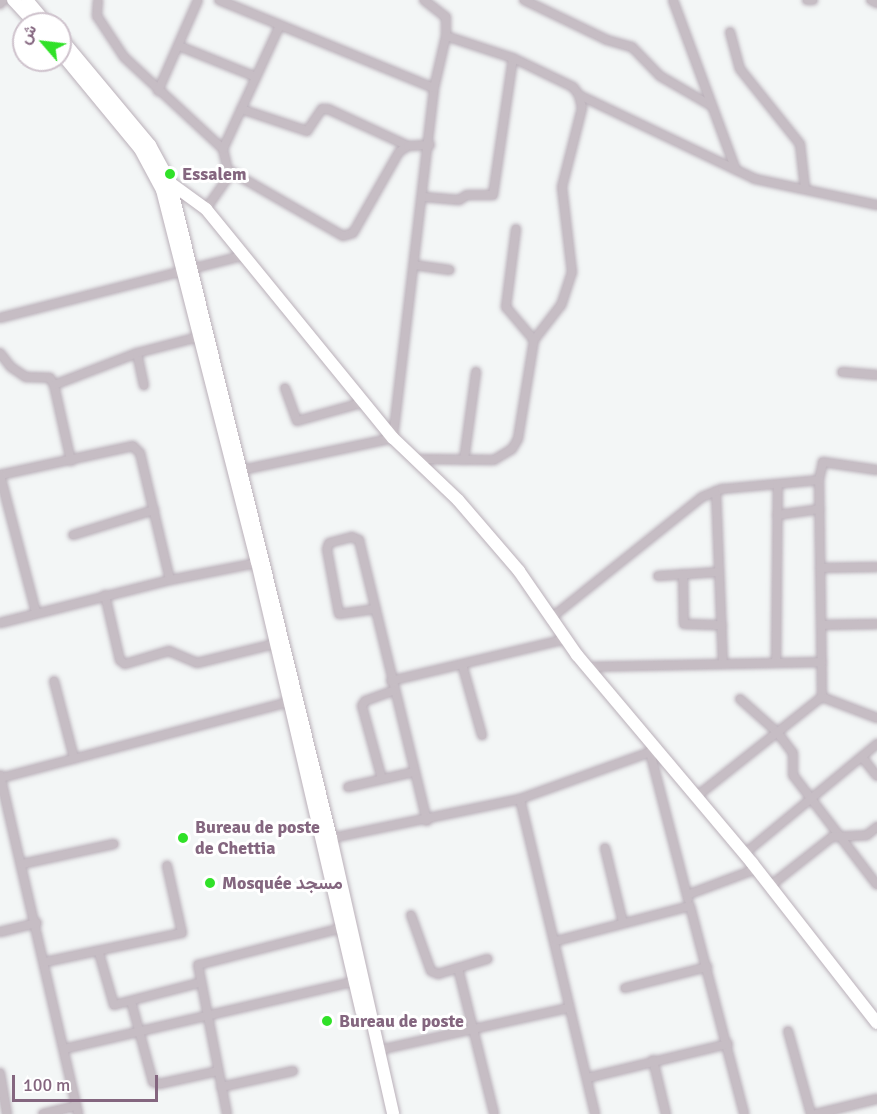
<!DOCTYPE html>
<html>
<head>
<meta charset="utf-8">
<style>
  body { margin:0 }
  #map { position:relative; width:877px; height:1114px; overflow:hidden; background:#f3f6f6; font-family:Signika,Vazirmatn,sans-serif }
  div>[style] { position:absolute }
  [style*='--x'] { left:calc(var(--x)*1px); top:calc(var(--y)*1px); width:calc(var(--w)*1px); rotate:calc(var(--a)*1deg) }
  .roads { filter:drop-shadow(0 0 2px #bab0b9) drop-shadow(0 0 2px #bab0b9) }
  .street>* { height:8px; margin:-4px; padding:0 4px; transform-origin:4px; border-radius:4px; background:#c6bdc4 }
  .secondary>* { height:12px; margin:-6px; padding:0 6px; transform-origin:6px; border-radius:6px; background:#fff }
  .dots>* { width:16px; height:16px; translate:-50% -50%; box-sizing:border-box; border:3px solid #fff; border-radius:50% }
  span { translate:-50% -50%; white-space:nowrap; text-align:center; line-height:1.15; -webkit-text-stroke:6px #fff; paint-order:stroke }
  .poi-label { font-size:18px; color:#84667f; font-weight:700 }
  .left { translate:0 -50%; text-align:left }
  .north { position:absolute; left:12px; top:12px; width:60px; height:60px; box-sizing:border-box; background:#fff; border:2px solid #cec2cc; border-radius:50%; rotate:298deg; font-size:16px; font-weight:700; line-height:24px; text-align:center; color:#84667f }
  .north::after { content:''; display:block; margin:auto; width:21px; height:27px; background:#30e128; clip-path:polygon(50% 0,100% 100%,50% 72%,0 100%) }
  .scale { position:absolute; left:12px; top:1075px; width:146px; height:27px; box-sizing:border-box; border:3px solid #84667f; border-top:0; padding-left:8px; font-size:18px; line-height:21px; white-space:nowrap; color:#84667f; -webkit-text-stroke:4px #fff; paint-order:stroke }
</style>
</head>
<body>
<div id="map">
  <div class="roads">
    <div class="street">
      <div style="--x:98;--y:0;--w:16;--a:94"></div>
      <div style="--x:97;--y:16;--w:49;--a:56.6"></div>
      <div style="--x:124;--y:57;--w:135;--a:42.9"></div>
      <div style="--x:223;--y:149;--w:28;--a:77"></div>
      <div style="--x:229;--y:176;--w:40;--a:124.9"></div>
      <div style="--x:219;--y:0;--w:232;--a:22.3"></div>
      <div style="--x:424;--y:0;--w:28;--a:38"></div>
      <div style="--x:446;--y:17;--w:19;--a:90"></div>
      <div style="--x:524;--y:0;--w:92;--a:25.7"></div>
      <div style="--x:607;--y:40;--w:26;--a:16"></div>
      <div style="--x:632;--y:47;--w:40;--a:46"></div>
      <div style="--x:660;--y:76;--w:58;--a:30.1"></div>
      <div style="--x:673;--y:0;--w:181;--a:69.7"></div>
      <div style="--x:807;--y:0;--w:6;--a:0"></div>
      <div style="--x:871;--y:0;--w:7;--a:27"></div>
      <div style="--x:0;--y:4;--w:5;--a:-53"></div>
      <div style="--x:730;--y:32;--w:38;--a:75"></div>
      <div style="--x:740;--y:69;--w:96;--a:51.3"></div>
      <div style="--x:800;--y:144;--w:44;--a:83.5"></div>
      <div style="--x:179;--y:46;--w:83;--a:21.9"></div>
      <div style="--x:158;--y:91;--w:99;--a:-66.3"></div>
      <div style="--x:579;--y:95;--w:195;--a:25.5"></div>
      <div style="--x:755;--y:179;--w:125;--a:12"></div>
      <div style="--x:241;--y:109;--w:70;--a:18.4"></div>
      <div style="--x:307;--y:131;--w:27;--a:-56"></div>
      <div style="--x:322;--y:109;--w:6;--a:0"></div>
      <div style="--x:328;--y:109;--w:88;--a:24.8"></div>
      <div style="--x:223;--y:149;--w:136;--a:-65.3"></div>
      <div style="--x:230;--y:171;--w:130;--a:29.9"></div>
      <div style="--x:343;--y:236;--w:10;--a:-17"></div>
      <div style="--x:353;--y:233;--w:93;--a:-60.4"></div>
      <div style="--x:399;--y:152;--w:11;--a:-34"></div>
      <div style="--x:408;--y:146;--w:22;--a:-3"></div>
      <div style="--x:424;--y:197;--w:35;--a:5"></div>
      <div style="--x:459;--y:200;--w:9;--a:-32"></div>
      <div style="--x:467;--y:195;--w:26;--a:0"></div>
      <div style="--x:493;--y:195;--w:138;--a:-81.7"></div>
      <div style="--x:516;--y:229;--w:79;--a:97.3"></div>
      <div style="--x:506;--y:307;--w:43;--a:49.7"></div>
      <div style="--x:414;--y:265;--w:36;--a:8"></div>
      <div style="--x:0;--y:318;--w:253;--a:-14.4"></div>
      <div style="--x:0;--y:353;--w:18;--a:52"></div>
      <div style="--x:11;--y:367;--w:18;--a:34"></div>
      <div style="--x:26;--y:377;--w:24;--a:2"></div>
      <div style="--x:50;--y:378;--w:8;--a:60"></div>
      <div style="--x:137;--y:353;--w:33;--a:78"></div>
      <div style="--x:842;--y:372;--w:35;--a:5"></div>
      <div style="--x:285;--y:388;--w:35;--a:70"></div>
      <div style="--x:297;--y:421;--w:71;--a:-15.6"></div>
      <div style="--x:464;--y:460;--w:89;--a:-82.2"></div>
      <div style="--x:71;--y:461;--w:78;--a:-102.6"></div>
      <div style="--x:54;--y:385;--w:89;--a:-21.1"></div>
      <div style="--x:137;--y:353;--w:63;--a:-14.7"></div>
      <div style="--x:877;--y:470;--w:55;--a:-171.6"></div>
      <div style="--x:823;--y:462;--w:18;--a:103"></div>
      <div style="--x:819;--y:480;--w:217;--a:89.2"></div>
      <div style="--x:822;--y:697;--w:59;--a:20.9"></div>
      <div style="--x:237;--y:471;--w:159;--a:-11.9"></div>
      <div style="--x:393;--y:438;--w:352;--a:-83.3"></div>
      <div style="--x:434;--y:88;--w:53;--a:-77"></div>
      <div style="--x:446;--y:36;--w:71;--a:18.2"></div>
      <div style="--x:513;--y:58;--w:67;--a:25.8"></div>
      <div style="--x:573;--y:87;--w:10;--a:53"></div>
      <div style="--x:579;--y:95;--w:13;--a:77"></div>
      <div style="--x:582;--y:108;--w:81;--a:104.2"></div>
      <div style="--x:562;--y:187;--w:86;--a:83.3"></div>
      <div style="--x:572;--y:272;--w:35;--a:108"></div>
      <div style="--x:561;--y:305;--w:44;--a:127.6"></div>
      <div style="--x:534;--y:340;--w:100;--a:99.2"></div>
      <div style="--x:518;--y:439;--w:12;--a:121"></div>
      <div style="--x:512;--y:449;--w:21;--a:149"></div>
      <div style="--x:494;--y:460;--w:79;--a:-179.3"></div>
      <div style="--x:0;--y:475;--w:136;--a:-12.3"></div>
      <div style="--x:133;--y:446;--w:10;--a:45"></div>
      <div style="--x:140;--y:453;--w:130;--a:76.7"></div>
      <div style="--x:0;--y:475;--w:142;--a:75.3"></div>
      <div style="--x:716;--y:491;--w:173;--a:87.7"></div>
      <div style="--x:777;--y:515;--w:43;--a:-7.9"></div>
      <div style="--x:73;--y:535;--w:85;--a:-17.2"></div>
      <div style="--x:820;--y:568;--w:57;--a:-1"></div>
      <div style="--x:683;--y:574;--w:50;--a:88.9"></div>
      <div style="--x:684;--y:624;--w:38;--a:2"></div>
      <div style="--x:658;--y:576;--w:61;--a:-3.8"></div>
      <div style="--x:105;--y:595;--w:67;--a:77"></div>
      <div style="--x:120;--y:660;--w:6;--a:39"></div>
      <div style="--x:125;--y:664;--w:46;--a:-16.5"></div>
      <div style="--x:169;--y:651;--w:30;--a:23"></div>
      <div style="--x:197;--y:663;--w:79;--a:-13.9"></div>
      <div style="--x:375;--y:609;--w:36;--a:172"></div>
      <div style="--x:339;--y:614;--w:66;--a:-100.5"></div>
      <div style="--x:327;--y:549;--w:6;--a:-72"></div>
      <div style="--x:329;--y:543;--w:24;--a:-15"></div>
      <div style="--x:352;--y:537;--w:8;--a:23"></div>
      <div style="--x:359;--y:540;--w:289;--a:76.4"></div>
      <div style="--x:551;--y:618;--w:193;--a:-38.7"></div>
      <div style="--x:702;--y:497;--w:22;--a:-22"></div>
      <div style="--x:722;--y:489;--w:97;--a:-5.3"></div>
      <div style="--x:0;--y:623;--w:175;--a:-14.2"></div>
      <div style="--x:170;--y:580;--w:94;--a:-11.1"></div>
      <div style="--x:821;--y:625;--w:56;--a:-1"></div>
      <div style="--x:776;--y:663;--w:179;--a:-89.4"></div>
      <div style="--x:462;--y:664;--w:74;--a:74.3"></div>
      <div style="--x:587;--y:667;--w:235;--a:-1.2"></div>
      <div style="--x:54;--y:681;--w:80;--a:75.4"></div>
      <div style="--x:391;--y:681;--w:180;--a:-13.5"></div>
      <div style="--x:740;--y:699;--w:50;--a:41.7"></div>
      <div style="--x:777;--y:732;--w:26;--a:53"></div>
      <div style="--x:793;--y:753;--w:22;--a:90"></div>
      <div style="--x:793;--y:775;--w:138;--a:52.6"></div>
      <div style="--x:650;--y:752;--w:148;--a:75.5"></div>
      <div style="--x:862;--y:757;--w:24;--a:52"></div>
      <div style="--x:0;--y:775;--w:348;--a:77"></div>
      <div style="--x:1;--y:778;--w:297;--a:-14.8"></div>
      <div style="--x:382;--y:779;--w:76;--a:-105.3"></div>
      <div style="--x:362;--y:706;--w:6;--a:-59"></div>
      <div style="--x:365;--y:701;--w:30;--a:-20"></div>
      <div style="--x:348;--y:787;--w:68;--a:-12.8"></div>
      <div style="--x:697;--y:796;--w:159;--a:-38.4"></div>
      <div style="--x:520;--y:799;--w:324;--a:76.6"></div>
      <div style="--x:327;--y:839;--w:197;--a:-11.7"></div>
      <div style="--x:520;--y:799;--w:145;--a:-19.8"></div>
      <div style="--x:605;--y:848;--w:77;--a:76.5"></div>
      <div style="--x:744;--y:854;--w:173;--a:-39.6"></div>
      <div style="--x:22;--y:864;--w:94;--a:-12.3"></div>
      <div style="--x:770;--y:886;--w:79;--a:-38.3"></div>
      <div style="--x:832;--y:837;--w:35;--a:-3"></div>
      <div style="--x:867;--y:835;--w:13;--a:-39"></div>
      <div style="--x:688;--y:899;--w:4;--a:-104"></div>
      <div style="--x:687;--y:895;--w:74;--a:-20.6"></div>
      <div style="--x:411;--y:915;--w:59;--a:70.3"></div>
      <div style="--x:431;--y:971;--w:8;--a:23"></div>
      <div style="--x:438;--y:974;--w:21;--a:-17"></div>
      <div style="--x:458;--y:968;--w:150;--a:76.1"></div>
      <div style="--x:0;--y:932;--w:38;--a:-14"></div>
      <div style="--x:556;--y:941;--w:138;--a:-14.6"></div>
      <div style="--x:690;--y:906;--w:215;--a:75.4"></div>
      <div style="--x:99;--y:953;--w:54;--a:73.9"></div>
      <div style="--x:114;--y:1005;--w:88;--a:-14.5"></div>
      <div style="--x:45;--y:962;--w:140;--a:-12"></div>
      <div style="--x:182;--y:933;--w:69;--a:-102.6"></div>
      <div style="--x:458;--y:968;--w:31;--a:-17"></div>
      <div style="--x:625;--y:988;--w:85;--a:-14.4"></div>
      <div style="--x:131;--y:1001;--w:84;--a:74.8"></div>
      <div style="--x:153;--y:1082;--w:6;--a:18"></div>
      <div style="--x:159;--y:1084;--w:60;--a:-12.4"></div>
      <div style="--x:788;--y:1031;--w:86;--a:74.5"></div>
      <div style="--x:64;--y:1049;--w:304;--a:-13.1"></div>
      <div style="--x:379;--y:1050;--w:195;--a:-12.5"></div>
      <div style="--x:653;--y:1060;--w:56;--a:76.5"></div>
      <div style="--x:0;--y:1073;--w:42;--a:80.3"></div>
      <div style="--x:587;--y:1078;--w:145;--a:-13.6"></div>
      <div style="--x:221;--y:1087;--w:74;--a:-12.5"></div>
      <div style="--x:43;--y:1114;--w:34;--a:-14"></div>
      <div style="--x:227;--y:1114;--w:152;--a:-101"></div>
      <div style="--x:198;--y:965;--w:149;--a:-14.4"></div>
      <div style="--x:816;--y:1114;--w:63;--a:-13.8"></div>
    </div>
    <div class="secondary">
      <div style="--x:13;--y:0;--w:33;--a:47"></div>
      <div style="--x:27;--y:0;--w:31;--a:50"></div>
      <div style="--x:60;--y:37;--w:141;--a:50.2"></div>
      <div style="--x:150;--y:145;--w:42;--a:61.6"></div>
      <div style="--x:170;--y:182;--w:675;--a:76.21"></div>
      <div style="--x:331;--y:838;--w:283;--a:77.3"></div>
      <div style="--x:60;--y:52;--w:126;--a:50.5"></div>
      <div style="--x:140;--y:149;--w:47;--a:61.8"></div>
      <div style="--x:162;--y:190;--w:384;--a:75.7"></div>
      <div style="--x:257;--y:562;--w:462;--a:76.9"></div>
      <div style="--x:169;--y:182;--w:46;--a:36.1"></div>
      <div style="--x:206;--y:209;--w:296;--a:50.8"></div>
      <div style="--x:393;--y:438;--w:90;--a:43.6"></div>
      <div style="--x:458;--y:500;--w:94;--a:49.3"></div>
      <div style="--x:519;--y:571;--w:102;--a:55.4"></div>
      <div style="--x:577;--y:655;--w:272;--a:49.9"></div>
      <div style="--x:752;--y:863;--w:203;--a:52"></div>
    </div>
  </div>
  <div class="dots">
    <div style="left:170px;top:174px;background:#30e128"></div>
    <div style="left:183px;top:838px;background:#30e128"></div>
    <div style="left:210px;top:883px;background:#30e128"></div>
    <div style="left:327px;top:1021px;background:#30e128"></div>
  </div>
  <div class="poi-label">
    <span class="left" style="left:182px;top:174px">Essalem</span>
    <span class="left" style="left:195px;top:838px">Bureau de poste<br>de Chettia</span>
    <span class="left" style="left:222px;top:883px">Mosquée مسجد</span>
    <span class="left" style="left:339px;top:1021px">Bureau de poste</span>
  </div>
  <div class="north">ش</div>
  <div class="scale">100 m</div>
</div>
</body>
</html>
